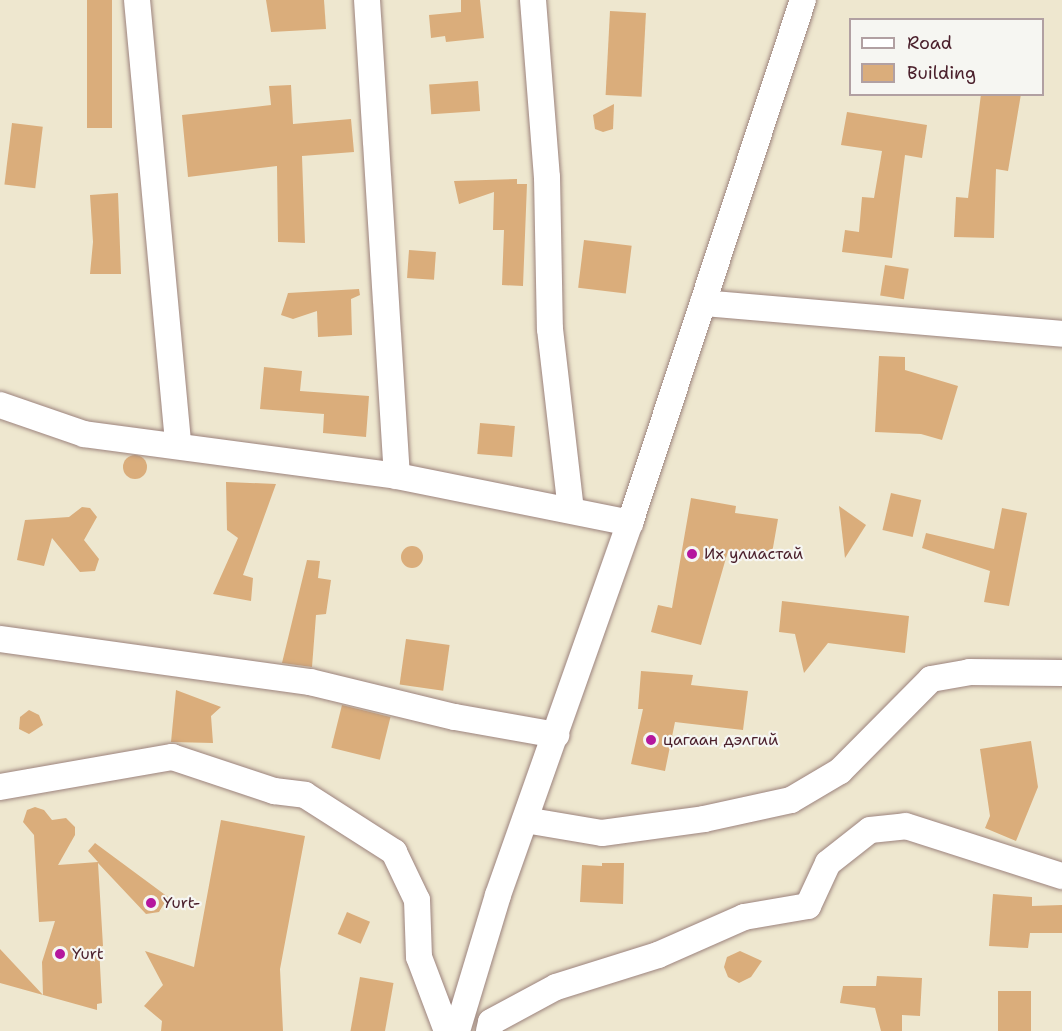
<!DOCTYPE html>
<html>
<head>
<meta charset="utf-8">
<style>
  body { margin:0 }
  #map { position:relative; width:1062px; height:1031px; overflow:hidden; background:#eee7cf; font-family:"Shantell Sans",sans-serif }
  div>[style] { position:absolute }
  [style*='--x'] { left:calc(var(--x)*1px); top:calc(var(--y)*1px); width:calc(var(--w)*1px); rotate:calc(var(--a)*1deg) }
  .building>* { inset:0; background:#daad7b; transform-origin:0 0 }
  .round { border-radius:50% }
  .roads { filter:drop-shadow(0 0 2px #9c837d) drop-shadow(0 0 2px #9c837d) }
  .minor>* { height:26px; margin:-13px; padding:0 13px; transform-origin:13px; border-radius:13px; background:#fff }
  .dots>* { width:16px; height:16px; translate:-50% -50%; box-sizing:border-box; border:3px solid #f6f6f2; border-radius:50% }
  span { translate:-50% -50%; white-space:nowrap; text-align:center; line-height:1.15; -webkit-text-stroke:4.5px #f6f6f2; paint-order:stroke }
  .poi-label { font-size:16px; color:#4a1f2b }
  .left { translate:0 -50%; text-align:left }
  .legend { position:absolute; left:849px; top:18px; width:195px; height:78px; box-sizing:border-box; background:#f6f6f2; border:2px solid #b1a0a2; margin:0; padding:8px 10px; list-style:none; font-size:18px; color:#4a1f2b }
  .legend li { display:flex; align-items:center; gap:12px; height:30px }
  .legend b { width:30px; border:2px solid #b1a0a2 }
</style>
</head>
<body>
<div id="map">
  <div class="building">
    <div style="left:87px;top:0;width:25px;height:128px"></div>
    <div style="clip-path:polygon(266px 0,324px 0,326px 29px,271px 32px)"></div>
    <div style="clip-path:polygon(461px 0,480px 0,484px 38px,446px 42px,445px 36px,431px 38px,429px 15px,461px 12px)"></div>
    <div style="left:610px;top:11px;width:36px;height:84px;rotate:3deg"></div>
    <div style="left:478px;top:81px;width:30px;height:49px;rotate:86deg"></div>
    <div style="clip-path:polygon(291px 85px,293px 124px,351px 119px,354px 152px,302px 156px,305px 243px,278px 242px,277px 166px,188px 177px,182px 115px,271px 105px,269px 86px)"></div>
    <div style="clip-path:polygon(981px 94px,1021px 94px,1008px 171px,996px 169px,994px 238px,954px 237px,956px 197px,968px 198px)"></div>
    <div style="clip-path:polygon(614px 104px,613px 129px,603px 132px,595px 129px,593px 115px)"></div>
    <div style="clip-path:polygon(847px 112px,927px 125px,922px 158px,905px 155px,892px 258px,842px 252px,845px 230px,859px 232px,862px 197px,874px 198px,882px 151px,841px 145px)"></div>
    <div style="left:12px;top:123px;width:31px;height:62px;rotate:7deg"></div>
    <div style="clip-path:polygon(517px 179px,517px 184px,527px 184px,523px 286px,502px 285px,504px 230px,493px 230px,494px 192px,459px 204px,454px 181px)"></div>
    <div style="clip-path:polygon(118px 193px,121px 274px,90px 274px,93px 242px,90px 195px)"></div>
    <div style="left:584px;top:240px;width:48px;height:48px;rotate:7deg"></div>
    <div style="left:409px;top:250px;width:27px;height:28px;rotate:4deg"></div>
    <div style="left:885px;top:265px;width:24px;height:31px;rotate:9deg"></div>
    <div style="clip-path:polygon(359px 289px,360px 295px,351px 299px,352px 335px,318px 337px,317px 311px,293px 319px,281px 315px,288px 293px)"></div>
    <div style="clip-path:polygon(879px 356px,905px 357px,905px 370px,958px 386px,942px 440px,921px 434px,875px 432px)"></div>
    <div style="clip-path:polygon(264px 367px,302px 371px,300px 391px,369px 396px,366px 437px,323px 433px,324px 414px,260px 409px)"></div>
    <div style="left:480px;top:423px;width:35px;height:31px;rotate:5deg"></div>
    <div class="round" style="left:123px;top:455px;width:24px;height:24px"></div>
    <div style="clip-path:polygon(226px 482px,276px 484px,243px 575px,253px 578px,251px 601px,213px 594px,238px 538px,227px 530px)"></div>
    <div style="left:891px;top:493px;width:31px;height:38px;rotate:13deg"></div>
    <div style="clip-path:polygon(691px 498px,736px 506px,735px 513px,778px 519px,771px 559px,728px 551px,701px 645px,651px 632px,658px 605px,672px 608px)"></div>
    <div style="clip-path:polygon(839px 506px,866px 525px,845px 558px)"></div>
    <div style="clip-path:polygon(82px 507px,90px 508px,97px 517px,84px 540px,99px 559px,95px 571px,80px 572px,52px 538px,44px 566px,17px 560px,25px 520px,69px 517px)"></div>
    <div style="clip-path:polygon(1002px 508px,1027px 513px,1009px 606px,984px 602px,990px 571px,922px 548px,926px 533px,994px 549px)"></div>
    <div class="round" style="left:401px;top:546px;width:22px;height:22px"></div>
    <div style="clip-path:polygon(307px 560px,320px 561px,318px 578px,331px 580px,326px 614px,316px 615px,312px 667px,282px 663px)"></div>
    <div style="clip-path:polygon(782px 601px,909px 616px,905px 653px,828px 643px,804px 673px,795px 634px,779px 632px)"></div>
    <div style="left:406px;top:639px;width:44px;height:46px;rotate:8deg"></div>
    <div style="clip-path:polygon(641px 671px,693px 675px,691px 685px,748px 691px,743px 730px,675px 722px,665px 771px,631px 764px,643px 709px,638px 709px)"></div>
    <div style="clip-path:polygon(176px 690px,221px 707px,211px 716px,213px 743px,171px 742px)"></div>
    <div style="left:342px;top:705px;width:50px;height:44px;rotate:14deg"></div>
    <div style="clip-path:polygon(29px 710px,39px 715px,43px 725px,29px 734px,19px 729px,20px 717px)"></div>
    <div style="clip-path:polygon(1031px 741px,1038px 787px,1016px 841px,985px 828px,990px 816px,980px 749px)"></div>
    <div style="clip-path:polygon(35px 807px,44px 810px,52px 820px,66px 818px,75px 827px,75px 835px,58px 865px,98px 862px,88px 851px,95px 843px,168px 897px,159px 912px,146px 914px,98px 863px,103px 946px,99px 947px,102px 1003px,97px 1004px,97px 1010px,0 983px,0 949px,43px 995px,42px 962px,55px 921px,39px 922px,34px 835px,23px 822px,27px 810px)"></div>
    <div style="clip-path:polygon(221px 820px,305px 836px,280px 969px,283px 1031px,161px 1031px,162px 1021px,144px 1006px,163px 985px,145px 951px,194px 967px)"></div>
    <div style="clip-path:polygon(602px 863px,624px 863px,623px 904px,580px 902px,582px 865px,602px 866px)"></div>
    <div style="clip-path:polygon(993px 894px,1032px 897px,1032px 906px,1062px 905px,1062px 933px,1030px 933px,1028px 948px,989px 946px)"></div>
    <div style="left:347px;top:912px;width:25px;height:24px;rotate:23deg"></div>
    <div style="clip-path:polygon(740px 951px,762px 961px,751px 977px,739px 983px,728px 977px,724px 967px,727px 957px)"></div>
    <div style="clip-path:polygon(877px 976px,922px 978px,920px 1016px,902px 1015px,902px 1031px,881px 1031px,875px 1008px,840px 1003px,843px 986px,876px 986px)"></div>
    <div style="left:360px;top:977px;width:34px;height:55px;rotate:10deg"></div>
    <div style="left:998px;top:991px;width:33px;height:40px"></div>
  </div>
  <div class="roads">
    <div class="minor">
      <div style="--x:137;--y:0;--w:447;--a:84.7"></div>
      <div style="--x:367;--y:0;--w:477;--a:86.4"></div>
      <div style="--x:533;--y:0;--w:178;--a:85.5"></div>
      <div style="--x:547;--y:177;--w:152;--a:88.9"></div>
      <div style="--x:550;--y:329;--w:182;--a:83.4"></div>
      <div style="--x:703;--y:303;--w:360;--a:4.9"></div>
      <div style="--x:0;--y:405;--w:89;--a:19"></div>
      <div style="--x:84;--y:434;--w:316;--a:7.6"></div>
      <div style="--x:397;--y:476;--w:238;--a:11.4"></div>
      <div style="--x:0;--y:639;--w:313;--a:7.9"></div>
      <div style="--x:310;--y:682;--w:149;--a:13.6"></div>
      <div style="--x:455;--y:717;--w:103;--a:10.1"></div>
      <div style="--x:0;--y:787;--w:175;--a:-9.9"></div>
      <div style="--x:172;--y:757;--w:108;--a:18.4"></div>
      <div style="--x:274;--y:791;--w:31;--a:7"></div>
      <div style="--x:305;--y:795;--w:106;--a:32.6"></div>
      <div style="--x:394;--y:852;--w:53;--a:64.4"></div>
      <div style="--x:417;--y:900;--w:57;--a:88"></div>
      <div style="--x:419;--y:957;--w:79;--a:69.3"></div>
      <div style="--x:525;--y:820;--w:78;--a:9.6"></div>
      <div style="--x:602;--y:833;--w:103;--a:-7.8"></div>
      <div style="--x:704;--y:819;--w:89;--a:-12.3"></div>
      <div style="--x:791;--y:800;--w:57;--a:-30.6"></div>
      <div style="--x:840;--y:771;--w:129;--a:-45.3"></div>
      <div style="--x:931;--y:679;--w:39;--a:-10"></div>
      <div style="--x:969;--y:672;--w:93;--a:0.6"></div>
      <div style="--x:457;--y:1031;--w:142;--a:-73.2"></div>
      <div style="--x:498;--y:895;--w:395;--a:-70.5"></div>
      <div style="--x:630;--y:523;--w:551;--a:-71.7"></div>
      <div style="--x:489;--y:1031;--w:9;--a:-77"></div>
      <div style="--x:491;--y:1022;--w:74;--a:-28.3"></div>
      <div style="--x:556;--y:987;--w:107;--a:-17.4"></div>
      <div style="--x:658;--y:955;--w:94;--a:-23.8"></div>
      <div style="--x:744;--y:917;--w:65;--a:-9.8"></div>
      <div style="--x:808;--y:906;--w:47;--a:-65.1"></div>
      <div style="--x:828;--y:863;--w:53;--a:-38.2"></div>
      <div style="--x:870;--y:830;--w:36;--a:-6"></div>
      <div style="--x:906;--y:826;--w:164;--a:17.8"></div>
    </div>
  </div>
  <div class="dots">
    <div style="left:692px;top:554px;background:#b5179e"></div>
    <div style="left:651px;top:740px;background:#b5179e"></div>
    <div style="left:151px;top:903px;background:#b5179e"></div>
    <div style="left:60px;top:954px;background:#b5179e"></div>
  </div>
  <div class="poi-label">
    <span class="left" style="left:704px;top:554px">Их улиастай</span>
    <span class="left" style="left:663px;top:740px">цагаан дэлгий</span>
    <span class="left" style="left:163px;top:903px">Yurt-</span>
    <span class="left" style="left:72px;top:954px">Yurt</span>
  </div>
  <ul class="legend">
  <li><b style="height:8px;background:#fff"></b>Road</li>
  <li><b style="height:16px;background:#daad7b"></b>Building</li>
  </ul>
</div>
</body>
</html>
